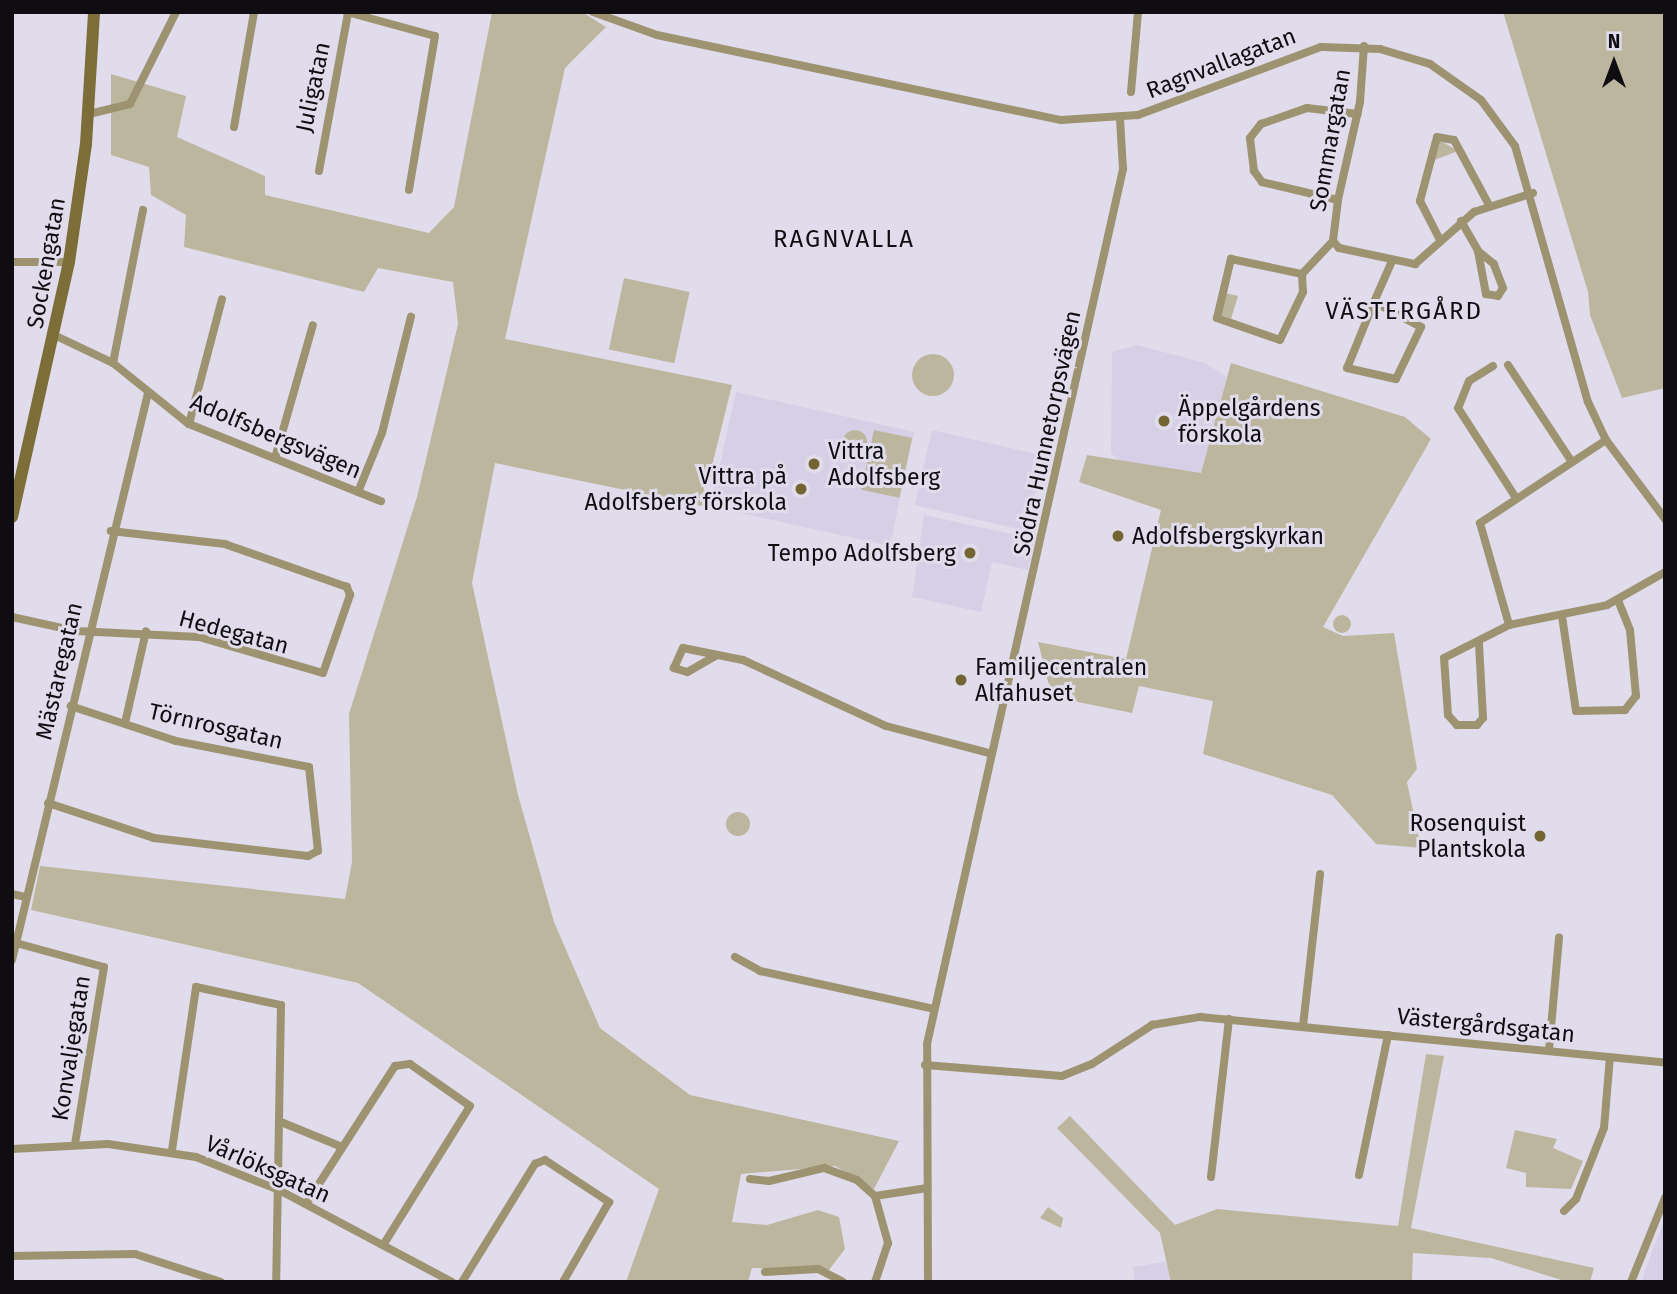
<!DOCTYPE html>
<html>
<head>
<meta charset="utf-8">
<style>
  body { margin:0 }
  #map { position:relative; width:1677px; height:1294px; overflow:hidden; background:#e1dcec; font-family:"Fira Sans",sans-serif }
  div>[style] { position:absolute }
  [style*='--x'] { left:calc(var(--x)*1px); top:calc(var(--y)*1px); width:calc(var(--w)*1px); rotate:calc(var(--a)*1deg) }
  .built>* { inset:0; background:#d6cfe6; transform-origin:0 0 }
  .green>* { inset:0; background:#bdb69e; transform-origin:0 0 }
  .round { border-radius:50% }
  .street>* { height:8px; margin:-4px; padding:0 4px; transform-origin:4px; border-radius:4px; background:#9d9371 }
  .secondary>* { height:12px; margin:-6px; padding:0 6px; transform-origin:6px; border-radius:6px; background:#7d6e39 }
  .dots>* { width:19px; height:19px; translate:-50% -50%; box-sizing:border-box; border:4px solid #e1dcec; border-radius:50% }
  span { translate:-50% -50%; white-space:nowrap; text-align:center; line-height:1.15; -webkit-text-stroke:6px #e1dcec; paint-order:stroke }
  .street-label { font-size:23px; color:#0f0d12 }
  .poi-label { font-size:23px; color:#0f0d12 }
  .left { translate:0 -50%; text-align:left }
  .right { translate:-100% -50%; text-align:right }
  .neighbourhood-label { font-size:24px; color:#0f0d12; letter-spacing:2px }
  .frame { position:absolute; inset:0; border:14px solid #0f0d12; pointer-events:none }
  .north { position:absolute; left:1579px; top:28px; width:70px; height:70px; -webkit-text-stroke:5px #e1dcec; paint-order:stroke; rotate:0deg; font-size:19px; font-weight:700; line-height:28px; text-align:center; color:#0f0d12 }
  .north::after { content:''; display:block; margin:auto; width:24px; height:32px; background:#0f0d12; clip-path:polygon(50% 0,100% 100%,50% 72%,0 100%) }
</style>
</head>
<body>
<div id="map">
  <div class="built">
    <div style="clip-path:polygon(1137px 345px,1205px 363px,1227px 377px,1201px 473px,1119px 461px,1111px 453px,1112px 352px)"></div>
    <div style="clip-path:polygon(736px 392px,914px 432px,890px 546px,718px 508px,713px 496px)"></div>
    <div style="left:932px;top:430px;width:115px;height:77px;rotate:13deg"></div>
    <div style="clip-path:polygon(924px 515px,1034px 539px,1028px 570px,992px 562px,981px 612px,912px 597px)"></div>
    <div style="clip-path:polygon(1665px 1219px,1665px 1282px,1642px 1282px,1645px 1270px)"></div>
    <div style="clip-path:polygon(1169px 1261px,1173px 1282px,1135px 1282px,1133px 1267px)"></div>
  </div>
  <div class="green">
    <div style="clip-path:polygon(492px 12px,582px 12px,606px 27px,565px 68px,505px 339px,732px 385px,702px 506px,495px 463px,472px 583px,518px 795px,554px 922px,600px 1028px,690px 1095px,899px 1141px,874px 1189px,835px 1166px,741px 1174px,732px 1222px,767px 1225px,818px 1210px,839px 1217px,845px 1249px,829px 1270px,752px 1268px,748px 1282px,626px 1282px,659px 1189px,358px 983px,31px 910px,40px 866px,345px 899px,352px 862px,349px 714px,417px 497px,458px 324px,453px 282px,378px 268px,364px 292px,184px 247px,186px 215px,151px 195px,149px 167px,111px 155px,111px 74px,186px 96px,177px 137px,265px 176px,265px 195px,429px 233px,454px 207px)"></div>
    <div style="clip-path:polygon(1503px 12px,1665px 12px,1665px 388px,1622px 398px,1590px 315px,1588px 292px)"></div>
    <div style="clip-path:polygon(1441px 141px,1458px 151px,1432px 161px,1438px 143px)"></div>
    <div style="left:624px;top:278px;width:67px;height:73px;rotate:12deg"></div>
    <div style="clip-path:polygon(1225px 293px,1238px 296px,1231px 319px,1221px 315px)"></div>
    <div class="round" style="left:912px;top:354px;width:42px;height:42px"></div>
    <div style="clip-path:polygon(1231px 363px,1405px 417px,1431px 439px,1323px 627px,1343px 636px,1394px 633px,1417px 769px,1407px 782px,1421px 848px,1376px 844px,1332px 795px,1203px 754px,1213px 701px,1139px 686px,1132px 713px,1058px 698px,1048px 682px,1038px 642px,1126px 659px,1161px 510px,1079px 482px,1087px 455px,1201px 473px)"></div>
    <div class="round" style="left:843px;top:430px;width:24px;height:24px"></div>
    <div style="left:874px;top:430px;width:39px;height:61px;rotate:12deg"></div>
    <div class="round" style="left:1333px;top:615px;width:18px;height:18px"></div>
    <div class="round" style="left:726px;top:812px;width:24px;height:24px"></div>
    <div style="clip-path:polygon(1426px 1054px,1444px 1056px,1411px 1228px,1594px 1268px,1590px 1282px,1568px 1282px,1491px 1258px,1413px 1253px,1412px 1282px,1171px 1282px,1160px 1233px,1057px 1128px,1070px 1116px,1175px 1225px,1217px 1209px,1398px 1226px)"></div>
    <div style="clip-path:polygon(1515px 1130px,1557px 1139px,1553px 1148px,1583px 1161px,1571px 1189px,1526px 1187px,1526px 1173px,1506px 1168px)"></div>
    <div style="clip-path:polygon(1048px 1207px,1063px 1218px,1061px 1228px,1040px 1218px)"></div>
  </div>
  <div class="street">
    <div style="--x:347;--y:12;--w:91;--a:15.3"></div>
    <div style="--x:435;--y:36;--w:156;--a:99.6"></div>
    <div style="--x:593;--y:12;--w:68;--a:19.8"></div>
    <div style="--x:657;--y:35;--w:413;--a:11.9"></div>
    <div style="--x:1061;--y:120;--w:77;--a:-3.7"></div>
    <div style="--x:1138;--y:115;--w:195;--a:-20.4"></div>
    <div style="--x:1321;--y:47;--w:59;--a:1.9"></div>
    <div style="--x:1380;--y:49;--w:52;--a:16.7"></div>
    <div style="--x:1430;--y:64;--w:62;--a:35.2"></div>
    <div style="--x:1481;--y:100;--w:57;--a:53.5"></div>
    <div style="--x:1515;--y:146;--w:266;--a:74.1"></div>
    <div style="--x:1588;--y:402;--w:42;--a:64.7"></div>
    <div style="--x:1606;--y:440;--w:99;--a:53.2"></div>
    <div style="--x:1364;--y:46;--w:56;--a:94.1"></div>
    <div style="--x:1360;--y:102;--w:100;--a:102.7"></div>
    <div style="--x:1338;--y:200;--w:41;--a:97"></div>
    <div style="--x:1333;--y:241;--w:9;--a:49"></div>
    <div style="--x:1339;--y:248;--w:78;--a:11.9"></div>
    <div style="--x:1415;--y:264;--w:79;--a:-41.4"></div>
    <div style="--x:1474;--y:212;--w:62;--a:-17.9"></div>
    <div style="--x:1131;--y:92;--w:80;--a:-85"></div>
    <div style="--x:89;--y:114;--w:42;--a:-13.7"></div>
    <div style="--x:130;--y:104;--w:103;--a:-63.4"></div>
    <div style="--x:234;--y:127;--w:117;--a:-80.1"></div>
    <div style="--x:319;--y:171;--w:161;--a:-79.6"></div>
    <div style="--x:1338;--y:200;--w:78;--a:-166.7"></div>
    <div style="--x:1262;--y:182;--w:14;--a:-126"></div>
    <div style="--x:1254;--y:171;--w:33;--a:-97"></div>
    <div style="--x:1250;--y:138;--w:18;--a:-52"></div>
    <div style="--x:1261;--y:124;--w:49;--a:-19.2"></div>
    <div style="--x:1307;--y:108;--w:51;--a:6.7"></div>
    <div style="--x:1461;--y:221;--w:34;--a:60"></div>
    <div style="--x:1478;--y:251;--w:44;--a:79.5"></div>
    <div style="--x:1486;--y:294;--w:12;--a:9"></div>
    <div style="--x:1498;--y:296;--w:9;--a:-58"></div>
    <div style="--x:1503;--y:288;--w:26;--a:-111"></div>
    <div style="--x:1494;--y:264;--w:21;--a:-141"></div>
    <div style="--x:1440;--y:240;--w:44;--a:-117.1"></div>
    <div style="--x:1420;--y:201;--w:66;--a:-75.1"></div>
    <div style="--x:1437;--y:137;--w:17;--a:10"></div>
    <div style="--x:1454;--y:140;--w:74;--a:61.7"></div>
    <div style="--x:12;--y:262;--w:57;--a:0"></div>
    <div style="--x:1302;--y:274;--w:18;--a:87"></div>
    <div style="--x:1303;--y:292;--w:53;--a:115.6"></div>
    <div style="--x:1280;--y:340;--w:67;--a:-160.8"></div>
    <div style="--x:1217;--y:318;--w:61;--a:-76.7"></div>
    <div style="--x:1231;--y:259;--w:73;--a:11.9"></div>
    <div style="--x:1302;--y:274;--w:45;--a:-46.8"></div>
    <div style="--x:1374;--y:302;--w:71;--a:112.2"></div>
    <div style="--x:1347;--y:368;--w:50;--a:12.7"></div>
    <div style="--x:1396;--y:379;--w:58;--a:-64.3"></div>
    <div style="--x:1421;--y:327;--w:53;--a:-152"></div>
    <div style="--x:1374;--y:302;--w:45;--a:-66.3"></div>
    <div style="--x:54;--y:335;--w:65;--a:25.4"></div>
    <div style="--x:113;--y:363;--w:97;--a:38.8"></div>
    <div style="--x:189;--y:424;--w:207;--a:21.9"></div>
    <div style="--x:113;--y:363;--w:156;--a:-78.9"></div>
    <div style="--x:1508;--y:365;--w:116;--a:56.6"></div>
    <div style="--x:1493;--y:366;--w:28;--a:148"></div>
    <div style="--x:1469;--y:381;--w:29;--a:112"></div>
    <div style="--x:1458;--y:408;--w:107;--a:57.2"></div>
    <div style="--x:189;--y:424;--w:129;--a:-75.2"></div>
    <div style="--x:1606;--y:440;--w:151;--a:146.6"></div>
    <div style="--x:1480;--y:523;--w:106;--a:74.1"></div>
    <div style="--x:1509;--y:625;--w:100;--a:-11.5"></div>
    <div style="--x:1607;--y:605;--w:67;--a:-29.6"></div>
    <div style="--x:275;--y:458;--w:138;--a:-74.1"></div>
    <div style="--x:358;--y:492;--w:64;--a:-67.9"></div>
    <div style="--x:382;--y:433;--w:120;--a:-76"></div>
    <div style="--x:1562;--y:616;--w:96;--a:81.6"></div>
    <div style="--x:1576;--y:711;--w:49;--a:-1.2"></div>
    <div style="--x:1625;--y:710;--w:18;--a:-52"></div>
    <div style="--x:1636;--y:696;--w:66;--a:-95.2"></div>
    <div style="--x:1630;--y:630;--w:32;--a:-112"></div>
    <div style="--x:12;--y:617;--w:66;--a:12.3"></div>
    <div style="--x:76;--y:631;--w:123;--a:2.8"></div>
    <div style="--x:199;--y:637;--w:129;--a:16.2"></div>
    <div style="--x:323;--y:673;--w:83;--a:-70.9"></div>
    <div style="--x:350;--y:595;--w:9;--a:-111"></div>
    <div style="--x:347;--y:587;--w:129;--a:-160.6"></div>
    <div style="--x:225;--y:544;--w:115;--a:-173.5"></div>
    <div style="--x:1479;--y:644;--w:74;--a:86.9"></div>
    <div style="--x:1483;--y:718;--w:9;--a:131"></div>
    <div style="--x:1477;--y:725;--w:20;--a:180"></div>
    <div style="--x:1457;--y:725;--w:13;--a:-132"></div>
    <div style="--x:1448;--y:715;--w:57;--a:-94"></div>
    <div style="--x:1444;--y:658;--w:73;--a:-26.9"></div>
    <div style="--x:717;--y:655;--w:34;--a:150"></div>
    <div style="--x:687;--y:672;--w:14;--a:-163"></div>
    <div style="--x:674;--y:668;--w:22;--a:-66"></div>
    <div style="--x:683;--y:648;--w:61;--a:11.3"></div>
    <div style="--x:743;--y:660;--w:157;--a:24.8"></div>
    <div style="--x:886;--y:726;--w:106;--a:14.7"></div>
    <div style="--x:125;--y:723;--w:94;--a:-77.1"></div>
    <div style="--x:48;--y:803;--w:112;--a:18.3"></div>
    <div style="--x:154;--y:838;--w:155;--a:6.7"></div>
    <div style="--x:308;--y:856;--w:11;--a:-27"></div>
    <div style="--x:318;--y:851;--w:84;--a:-96.1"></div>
    <div style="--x:309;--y:767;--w:136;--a:-168.9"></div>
    <div style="--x:176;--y:741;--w:111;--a:-161.6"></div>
    <div style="--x:12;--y:894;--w:13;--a:13"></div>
    <div style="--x:16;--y:943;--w:91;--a:15.3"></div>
    <div style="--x:104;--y:967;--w:179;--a:99.3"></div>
    <div style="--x:735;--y:957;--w:29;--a:29"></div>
    <div style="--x:760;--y:971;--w:178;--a:12.3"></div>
    <div style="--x:12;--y:960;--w:583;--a:-76.51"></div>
    <div style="--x:1303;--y:1026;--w:153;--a:-83.6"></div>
    <div style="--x:1549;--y:1050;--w:113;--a:-84.9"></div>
    <div style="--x:925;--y:1065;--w:137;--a:4.6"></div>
    <div style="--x:1062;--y:1076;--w:32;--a:-22"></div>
    <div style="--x:1092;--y:1064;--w:72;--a:-33"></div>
    <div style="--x:1152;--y:1025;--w:49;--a:-9.5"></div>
    <div style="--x:1200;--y:1017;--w:467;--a:5.6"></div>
    <div style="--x:281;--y:1122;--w:66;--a:22.3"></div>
    <div style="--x:12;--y:1149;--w:96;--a:-3"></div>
    <div style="--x:108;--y:1144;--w:89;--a:8.4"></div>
    <div style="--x:196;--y:1157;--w:89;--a:21.7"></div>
    <div style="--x:279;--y:1190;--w:196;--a:28"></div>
    <div style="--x:172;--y:1150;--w:165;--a:-81.6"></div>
    <div style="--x:196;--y:987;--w:87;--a:12"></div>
    <div style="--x:281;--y:1005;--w:277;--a:91"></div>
    <div style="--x:1359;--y:1175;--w:143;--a:-78.3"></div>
    <div style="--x:1211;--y:1177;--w:159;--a:-83.5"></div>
    <div style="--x:750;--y:1179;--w:19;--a:6"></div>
    <div style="--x:769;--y:1181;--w:57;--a:-13.3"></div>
    <div style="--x:824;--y:1168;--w:35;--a:20"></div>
    <div style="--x:857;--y:1180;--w:24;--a:42"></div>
    <div style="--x:875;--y:1196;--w:53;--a:-8.7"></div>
    <div style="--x:875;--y:1196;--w:49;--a:74.5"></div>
    <div style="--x:888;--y:1243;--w:41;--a:108.4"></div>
    <div style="--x:306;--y:1204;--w:164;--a:-57.2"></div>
    <div style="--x:395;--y:1066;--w:15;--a:-8"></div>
    <div style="--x:410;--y:1064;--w:73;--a:35"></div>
    <div style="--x:470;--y:1106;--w:164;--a:122"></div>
    <div style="--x:1564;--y:1211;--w:17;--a:-45"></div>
    <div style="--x:1576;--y:1199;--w:76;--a:-68.5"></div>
    <div style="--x:1604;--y:1128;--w:71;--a:-85.2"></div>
    <div style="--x:12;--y:1256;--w:123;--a:-0.9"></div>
    <div style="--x:135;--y:1254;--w:90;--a:18"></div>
    <div style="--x:765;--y:1272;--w:53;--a:-3.2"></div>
    <div style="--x:818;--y:1269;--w:28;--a:27"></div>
    <div style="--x:462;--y:1282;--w:139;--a:-58.3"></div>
    <div style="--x:535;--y:1164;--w:11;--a:-22"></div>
    <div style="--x:545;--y:1160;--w:77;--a:33.3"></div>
    <div style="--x:609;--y:1202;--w:92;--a:119.9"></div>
    <div style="--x:928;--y:1282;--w:238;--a:-90.2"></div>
    <div style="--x:927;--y:1044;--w:897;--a:-77.37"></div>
    <div style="--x:1123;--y:169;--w:50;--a:-93.4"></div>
    <div style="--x:1631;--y:1282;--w:91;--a:-68"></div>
  </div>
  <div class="secondary">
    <div style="--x:12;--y:517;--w:261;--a:-77.4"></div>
    <div style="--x:69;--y:262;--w:119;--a:-81.8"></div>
    <div style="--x:86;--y:144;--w:132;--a:-86.5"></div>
  </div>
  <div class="dots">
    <div style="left:1164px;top:421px;background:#736532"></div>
    <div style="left:814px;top:464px;background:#736532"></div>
    <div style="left:801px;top:489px;background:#736532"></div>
    <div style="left:1118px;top:536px;background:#736532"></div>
    <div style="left:970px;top:553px;background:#736532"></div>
    <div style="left:961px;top:680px;background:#736532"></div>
    <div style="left:1540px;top:836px;background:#736532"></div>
  </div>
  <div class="street-label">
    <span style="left:1221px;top:63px;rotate:-21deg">Ragnvallagatan</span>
    <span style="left:313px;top:87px;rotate:-78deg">Juligatan</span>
    <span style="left:1330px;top:140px;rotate:-80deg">Sommargatan</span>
    <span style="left:46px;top:263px;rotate:-80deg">Sockengatan</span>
    <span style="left:1047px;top:433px;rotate:-78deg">Södra Hunnetorpsvägen</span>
    <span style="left:276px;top:436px;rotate:23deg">Adolfsbergsvägen</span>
    <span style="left:234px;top:632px;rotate:15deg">Hedegatan</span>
    <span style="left:59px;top:671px;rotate:-77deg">Mästaregatan</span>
    <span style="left:216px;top:726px;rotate:13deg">Törnrosgatan</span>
    <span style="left:1486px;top:1025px;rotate:6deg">Västergårdsgatan</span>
    <span style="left:71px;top:1048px;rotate:-81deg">Konvaljegatan</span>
    <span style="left:268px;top:1169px;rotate:24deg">Vårlöksgatan</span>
  </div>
  <div class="poi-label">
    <span class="left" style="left:1178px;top:421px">Äppelgårdens<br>förskola</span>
    <span class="left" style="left:828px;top:464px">Vittra<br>Adolfsberg</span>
    <span class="right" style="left:787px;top:489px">Vittra på<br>Adolfsberg förskola</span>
    <span class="left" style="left:1132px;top:536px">Adolfsbergskyrkan</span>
    <span class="right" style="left:956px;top:553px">Tempo Adolfsberg</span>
    <span class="left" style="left:975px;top:680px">Familjecentralen<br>Alfahuset</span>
    <span class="right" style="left:1526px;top:836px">Rosenquist<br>Plantskola</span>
  </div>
  <div class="neighbourhood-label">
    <span style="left:844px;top:240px">RAGNVALLA</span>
    <span style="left:1404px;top:312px">VÄSTERGÅRD</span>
  </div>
  <div class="frame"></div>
  <div class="north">N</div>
</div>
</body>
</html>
